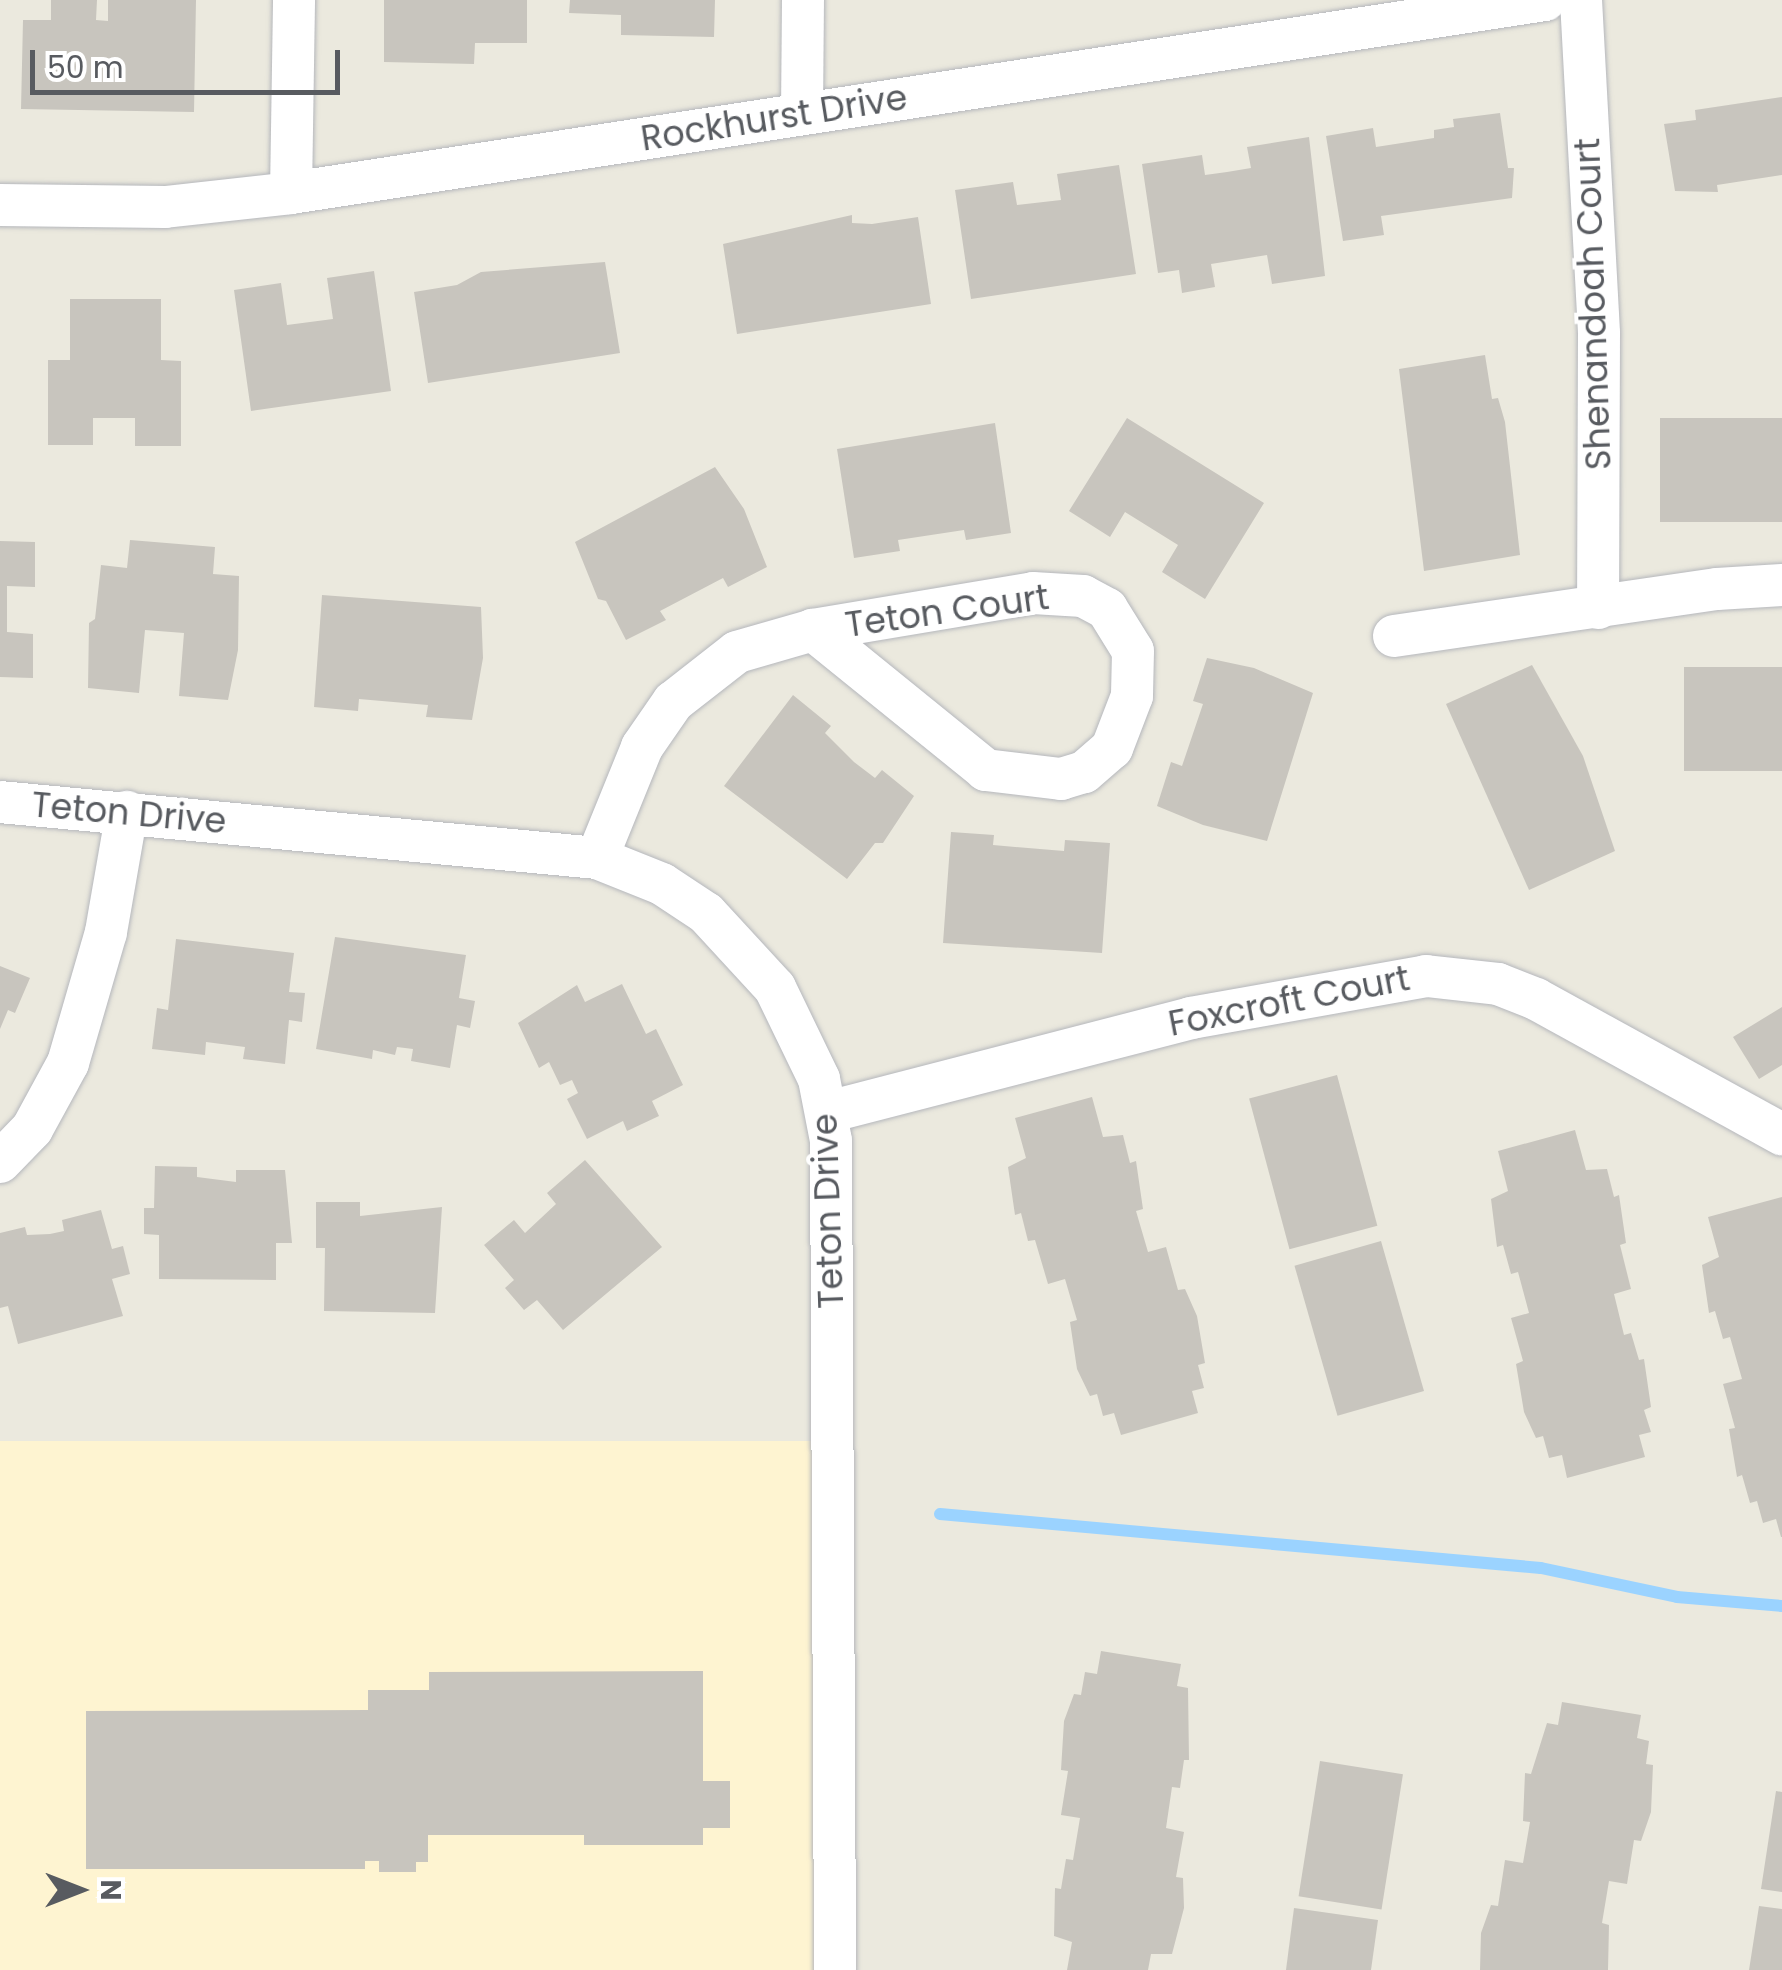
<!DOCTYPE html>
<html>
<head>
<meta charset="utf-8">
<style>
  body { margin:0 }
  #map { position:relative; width:1782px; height:1970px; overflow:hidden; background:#ebe9de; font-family:Poppins,sans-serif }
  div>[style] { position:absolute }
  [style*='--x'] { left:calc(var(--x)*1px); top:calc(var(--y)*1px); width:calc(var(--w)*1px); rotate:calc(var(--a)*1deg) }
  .commercial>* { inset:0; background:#fef4d1; transform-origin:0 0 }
  .stream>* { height:12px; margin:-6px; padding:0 6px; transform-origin:6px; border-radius:6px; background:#9bd3ff }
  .building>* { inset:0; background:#c8c5be; transform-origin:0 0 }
  .roads { filter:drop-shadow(0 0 2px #b5b7bc) drop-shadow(0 0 2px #b5b7bc) }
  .minor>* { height:42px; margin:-21px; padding:0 21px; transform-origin:21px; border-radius:21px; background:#fff }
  span { translate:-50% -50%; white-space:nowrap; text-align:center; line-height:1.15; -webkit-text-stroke:8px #fff; paint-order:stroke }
  .street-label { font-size:35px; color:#585b60 }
  .north { position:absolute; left:30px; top:1840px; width:100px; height:100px; -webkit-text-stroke:8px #fff; paint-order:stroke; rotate:90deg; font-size:28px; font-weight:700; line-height:40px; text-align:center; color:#585b60 }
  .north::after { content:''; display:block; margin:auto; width:35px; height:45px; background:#585b60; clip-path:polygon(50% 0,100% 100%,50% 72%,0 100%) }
  .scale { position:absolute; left:30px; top:50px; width:310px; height:45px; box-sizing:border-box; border:5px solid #585b60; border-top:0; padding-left:12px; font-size:30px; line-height:35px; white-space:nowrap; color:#585b60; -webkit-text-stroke:8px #fff; paint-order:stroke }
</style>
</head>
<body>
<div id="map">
  <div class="commercial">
    <div style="left:832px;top:1441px;width:529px;height:832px;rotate:90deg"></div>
  </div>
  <div class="stream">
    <div style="--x:940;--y:1514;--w:603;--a:5.13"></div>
    <div style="--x:1541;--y:1568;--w:139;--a:12"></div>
    <div style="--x:1677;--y:1597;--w:105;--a:4.9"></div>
  </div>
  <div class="building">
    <div style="clip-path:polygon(51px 0,97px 0,96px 20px,108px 21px,108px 0,196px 0,194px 112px,21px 109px,23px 20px,51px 20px)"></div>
    <div style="clip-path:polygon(384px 0,527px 0,527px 43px,475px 43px,474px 64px,384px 62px)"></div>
    <div style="clip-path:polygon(570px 0,715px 0,714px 37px,621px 35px,621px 15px,569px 13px)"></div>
    <div style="clip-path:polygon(1782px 97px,1782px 175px,1717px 185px,1718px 192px,1675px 191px,1664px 124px,1696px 120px,1695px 110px)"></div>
    <div style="clip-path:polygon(1500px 113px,1508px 168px,1514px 168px,1512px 198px,1381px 216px,1384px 235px,1343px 241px,1326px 136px,1373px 128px,1376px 147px,1434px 138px,1434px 130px,1454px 127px,1453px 119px)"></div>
    <div style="clip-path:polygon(1309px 137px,1325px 276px,1272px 284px,1267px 255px,1211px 264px,1215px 287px,1182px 293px,1179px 270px,1158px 273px,1142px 164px,1202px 155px,1205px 175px,1227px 172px,1251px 168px,1247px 147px)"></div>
    <div style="clip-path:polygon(1119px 165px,1136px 274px,971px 299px,955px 190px,1013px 182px,1017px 205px,1061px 200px,1057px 174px)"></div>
    <div style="clip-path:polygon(852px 215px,852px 223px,872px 224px,918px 217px,931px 304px,737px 334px,723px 244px)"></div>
    <div style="clip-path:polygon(605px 262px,620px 353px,428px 383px,414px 292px,457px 285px,481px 272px)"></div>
    <div style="clip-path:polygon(374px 271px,391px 391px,251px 411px,234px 290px,281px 283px,287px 325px,333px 319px,327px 278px)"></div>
    <div style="clip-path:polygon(70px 299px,161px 299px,161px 360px,181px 361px,181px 446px,135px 446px,135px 418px,93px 418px,93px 445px,48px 445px,48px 360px,70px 360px)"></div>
    <div style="clip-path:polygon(1485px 355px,1492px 399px,1498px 398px,1505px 422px,1520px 555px,1424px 571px,1399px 369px)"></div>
    <div style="clip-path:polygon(1127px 418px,1264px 503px,1205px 599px,1162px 572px,1178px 545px,1125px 512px,1110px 537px,1069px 511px)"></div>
    <div style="left:1782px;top:418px;width:104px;height:122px;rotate:90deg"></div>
    <div style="clip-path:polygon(995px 423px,1011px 533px,966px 540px,964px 530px,898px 540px,900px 551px,854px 558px,837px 449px)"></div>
    <div style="clip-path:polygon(715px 467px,744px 509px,767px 567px,728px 587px,723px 578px,660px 611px,666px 620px,626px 640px,606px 601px,598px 599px,575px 542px)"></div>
    <div style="clip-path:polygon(130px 540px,215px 547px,213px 574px,239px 576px,238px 650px,228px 700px,179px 696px,184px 633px,145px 630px,139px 693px,88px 688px,89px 623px,95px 619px,101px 565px,127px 568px)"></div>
    <div style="clip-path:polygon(0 541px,35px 542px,35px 587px,7px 586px,7px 632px,33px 634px,33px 678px,0 677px)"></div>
    <div style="clip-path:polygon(322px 595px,481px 607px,483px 658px,472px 720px,426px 717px,428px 705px,359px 699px,358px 711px,314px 707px)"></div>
    <div style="clip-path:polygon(1207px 658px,1254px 668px,1313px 693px,1267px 841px,1203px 825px,1157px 806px,1171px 762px,1182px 766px,1203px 704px,1193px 701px)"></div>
    <div style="clip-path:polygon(1532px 665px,1583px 756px,1615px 851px,1529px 890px,1446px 704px)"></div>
    <div style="left:1782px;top:667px;width:104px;height:98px;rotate:90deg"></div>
    <div style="clip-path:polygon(793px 695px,831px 726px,825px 733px,854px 762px,875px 778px,882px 770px,914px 796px,883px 843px,875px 843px,847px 879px,724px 786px)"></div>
    <div style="clip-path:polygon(951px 832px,994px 835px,993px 845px,1028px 848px,1064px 851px,1065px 840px,1110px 843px,1102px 953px,943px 943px)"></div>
    <div style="clip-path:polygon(335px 937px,466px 955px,459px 998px,475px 1001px,470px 1028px,457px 1025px,450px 1068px,411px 1061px,413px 1049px,397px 1047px,395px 1055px,373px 1050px,372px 1059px,316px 1049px)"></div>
    <div style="clip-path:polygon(176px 939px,294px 953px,289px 992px,305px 993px,302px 1022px,289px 1020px,285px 1064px,243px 1059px,245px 1047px,206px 1042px,205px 1055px,152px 1049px,157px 1008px,168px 1010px)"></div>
    <div style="clip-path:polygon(0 966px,30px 978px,15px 1013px,8px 1010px,0 1029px)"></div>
    <div style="clip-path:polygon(622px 984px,646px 1034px,656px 1029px,683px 1085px,652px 1101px,659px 1116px,627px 1131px,623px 1121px,587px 1139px,567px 1099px,578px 1093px,572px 1080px,560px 1085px,549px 1062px,539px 1068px,518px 1023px,577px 985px,585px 1002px)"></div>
    <div style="clip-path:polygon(1782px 1007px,1782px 1065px,1759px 1079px,1733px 1037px)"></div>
    <div style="left:1337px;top:1075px;width:156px;height:91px;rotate:75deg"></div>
    <div style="clip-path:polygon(1092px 1097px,1103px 1137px,1123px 1135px,1130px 1163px,1136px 1161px,1143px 1209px,1136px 1211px,1148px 1252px,1166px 1247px,1178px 1290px,1185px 1289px,1197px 1316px,1205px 1363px,1198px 1365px,1204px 1388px,1192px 1391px,1198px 1413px,1121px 1435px,1114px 1413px,1103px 1416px,1097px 1394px,1090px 1396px,1077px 1369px,1070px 1322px,1077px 1320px,1065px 1279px,1048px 1284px,1035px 1240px,1028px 1241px,1021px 1213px,1015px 1215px,1008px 1167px,1026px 1158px,1015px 1118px)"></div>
    <div style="clip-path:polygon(1575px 1130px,1586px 1170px,1607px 1169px,1614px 1197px,1619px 1195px,1626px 1243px,1620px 1245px,1631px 1289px,1614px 1294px,1624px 1335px,1631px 1333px,1639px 1360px,1644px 1359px,1651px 1407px,1644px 1410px,1651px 1432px,1639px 1435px,1645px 1457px,1567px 1478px,1562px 1455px,1549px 1458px,1543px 1436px,1536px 1438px,1524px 1412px,1516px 1364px,1523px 1361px,1511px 1318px,1529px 1313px,1518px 1272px,1511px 1274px,1503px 1245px,1497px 1247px,1491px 1199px,1508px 1191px,1498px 1151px)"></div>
    <div style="clip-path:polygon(585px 1160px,662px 1247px,563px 1330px,537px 1300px,524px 1310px,505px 1288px,514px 1280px,484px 1245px,514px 1220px,525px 1233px,556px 1204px,547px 1193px)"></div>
    <div style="clip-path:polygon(155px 1166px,197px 1167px,197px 1177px,236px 1182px,236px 1170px,285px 1170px,292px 1243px,276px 1243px,276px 1280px,159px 1279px,159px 1235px,144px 1234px,144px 1208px,154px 1208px)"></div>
    <div style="clip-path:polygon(1782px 1197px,1782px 1537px,1781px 1537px,1776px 1519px,1763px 1523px,1757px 1501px,1750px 1503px,1742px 1475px,1737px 1477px,1729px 1429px,1735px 1428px,1723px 1384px,1742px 1379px,1730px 1337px,1723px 1339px,1715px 1311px,1709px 1313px,1702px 1265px,1719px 1257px,1708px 1217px)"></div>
    <div style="clip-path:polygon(316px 1202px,360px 1202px,360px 1216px,442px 1207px,435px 1313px,324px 1311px,325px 1248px,316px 1248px)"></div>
    <div style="clip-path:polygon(101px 1210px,112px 1249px,123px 1246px,130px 1274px,112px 1279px,123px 1316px,18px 1344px,8px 1306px,0 1308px,0 1233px,25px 1227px,27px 1235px,50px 1234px,64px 1231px,62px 1220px)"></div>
    <div style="left:1381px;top:1241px;width:156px;height:90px;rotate:74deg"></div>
    <div style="clip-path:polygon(1101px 1651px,1181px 1664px,1177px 1686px,1188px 1688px,1189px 1760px,1184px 1760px,1180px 1788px,1172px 1787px,1166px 1828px,1184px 1832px,1176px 1877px,1183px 1878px,1184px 1908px,1172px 1954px,1151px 1954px,1148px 1970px,1067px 1970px,1072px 1942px,1054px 1936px,1055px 1888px,1061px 1889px,1066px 1859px,1073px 1860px,1080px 1818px,1061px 1815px,1068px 1771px,1061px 1770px,1064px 1721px,1074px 1694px,1081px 1695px,1085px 1672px,1097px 1674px)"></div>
    <div style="clip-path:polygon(703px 1671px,703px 1781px,730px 1781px,730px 1828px,703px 1828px,703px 1845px,584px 1845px,584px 1835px,428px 1835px,428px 1862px,416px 1862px,416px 1872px,379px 1872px,379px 1861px,365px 1861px,365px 1869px,86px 1869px,86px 1711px,368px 1710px,368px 1690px,429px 1690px,429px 1672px)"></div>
    <div style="clip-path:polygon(1562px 1702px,1641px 1715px,1637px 1738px,1649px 1741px,1646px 1764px,1653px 1765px,1651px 1812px,1641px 1841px,1634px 1840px,1627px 1884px,1609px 1881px,1602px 1923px,1609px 1925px,1608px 1970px,1480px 1970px,1481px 1933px,1491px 1905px,1498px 1906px,1505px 1860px,1523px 1863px,1530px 1822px,1523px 1821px,1525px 1773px,1531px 1774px,1547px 1723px,1558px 1725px)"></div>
    <div style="left:1320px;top:1761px;width:84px;height:137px;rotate:9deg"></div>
    <div style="clip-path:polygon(1776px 1791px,1782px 1792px,1782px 1892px,1761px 1889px)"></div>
    <div style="clip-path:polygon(1759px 1906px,1782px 1909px,1782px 1970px,1749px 1970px)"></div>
    <div style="clip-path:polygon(1294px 1908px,1378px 1920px,1371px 1970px,1286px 1970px)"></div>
  </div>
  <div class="roads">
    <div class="minor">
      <div style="--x:1581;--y:0;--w:334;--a:86.9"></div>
      <div style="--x:1599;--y:334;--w:274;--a:90.2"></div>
      <div style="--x:802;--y:113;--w:113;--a:-89.5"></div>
      <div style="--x:291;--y:193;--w:193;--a:-89.1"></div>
      <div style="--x:0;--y:205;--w:165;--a:0.7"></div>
      <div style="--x:165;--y:207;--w:127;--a:-6.3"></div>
      <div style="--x:291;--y:193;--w:1269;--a:-8.75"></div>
      <div style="--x:1033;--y:593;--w:50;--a:3.4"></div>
      <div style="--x:1083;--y:596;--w:27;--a:28"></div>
      <div style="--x:1107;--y:609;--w:49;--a:58.2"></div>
      <div style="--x:1133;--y:651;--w:45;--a:91.3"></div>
      <div style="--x:1132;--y:696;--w:56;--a:111"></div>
      <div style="--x:1112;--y:748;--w:37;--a:139"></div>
      <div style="--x:1084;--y:772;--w:24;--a:163"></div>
      <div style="--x:1061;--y:779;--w:76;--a:-173.2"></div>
      <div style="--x:986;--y:770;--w:223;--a:-141"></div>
      <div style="--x:813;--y:630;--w:223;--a:-9.5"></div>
      <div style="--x:1394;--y:636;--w:326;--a:-8.3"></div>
      <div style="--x:1717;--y:589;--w:65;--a:-3.5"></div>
      <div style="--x:0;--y:802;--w:600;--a:5.36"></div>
      <div style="--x:597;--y:858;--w:70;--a:21.8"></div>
      <div style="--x:662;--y:884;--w:53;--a:33.4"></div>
      <div style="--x:706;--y:913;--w:102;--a:47.4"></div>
      <div style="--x:775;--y:988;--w:101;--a:64.2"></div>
      <div style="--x:819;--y:1079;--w:63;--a:79"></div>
      <div style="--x:831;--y:1141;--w:829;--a:89.72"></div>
      <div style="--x:597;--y:858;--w:120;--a:-67.9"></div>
      <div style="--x:642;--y:747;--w:55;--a:-55.4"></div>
      <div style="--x:673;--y:702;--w:81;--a:-38"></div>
      <div style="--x:737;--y:652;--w:79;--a:-16.1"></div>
      <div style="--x:828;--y:1112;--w:375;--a:-14.5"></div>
      <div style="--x:1191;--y:1018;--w:239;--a:-10.1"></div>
      <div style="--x:1426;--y:976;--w:72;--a:6.3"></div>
      <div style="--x:1498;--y:984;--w:41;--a:21.5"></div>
      <div style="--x:1536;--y:999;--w:281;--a:28.8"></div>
      <div style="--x:0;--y:1162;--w:46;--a:-45.9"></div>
      <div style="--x:32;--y:1129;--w:75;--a:-61.4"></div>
      <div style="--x:68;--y:1063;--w:136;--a:-73.8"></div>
      <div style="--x:106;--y:932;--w:122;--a:-80.1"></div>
    </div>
  </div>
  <div class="street-label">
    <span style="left:774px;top:118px;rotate:-9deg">Rockhurst Drive</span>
    <span style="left:1593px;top:304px;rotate:-92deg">Shenandoah Court</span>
    <span style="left:947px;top:611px;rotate:-8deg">Teton Court</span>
    <span style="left:129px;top:813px;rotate:5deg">Teton Drive</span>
    <span style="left:1289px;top:1001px;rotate:-11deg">Foxcroft Court</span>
    <span style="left:828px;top:1211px;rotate:-92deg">Teton Drive</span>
  </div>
  <div class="north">N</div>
  <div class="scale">50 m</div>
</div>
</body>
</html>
